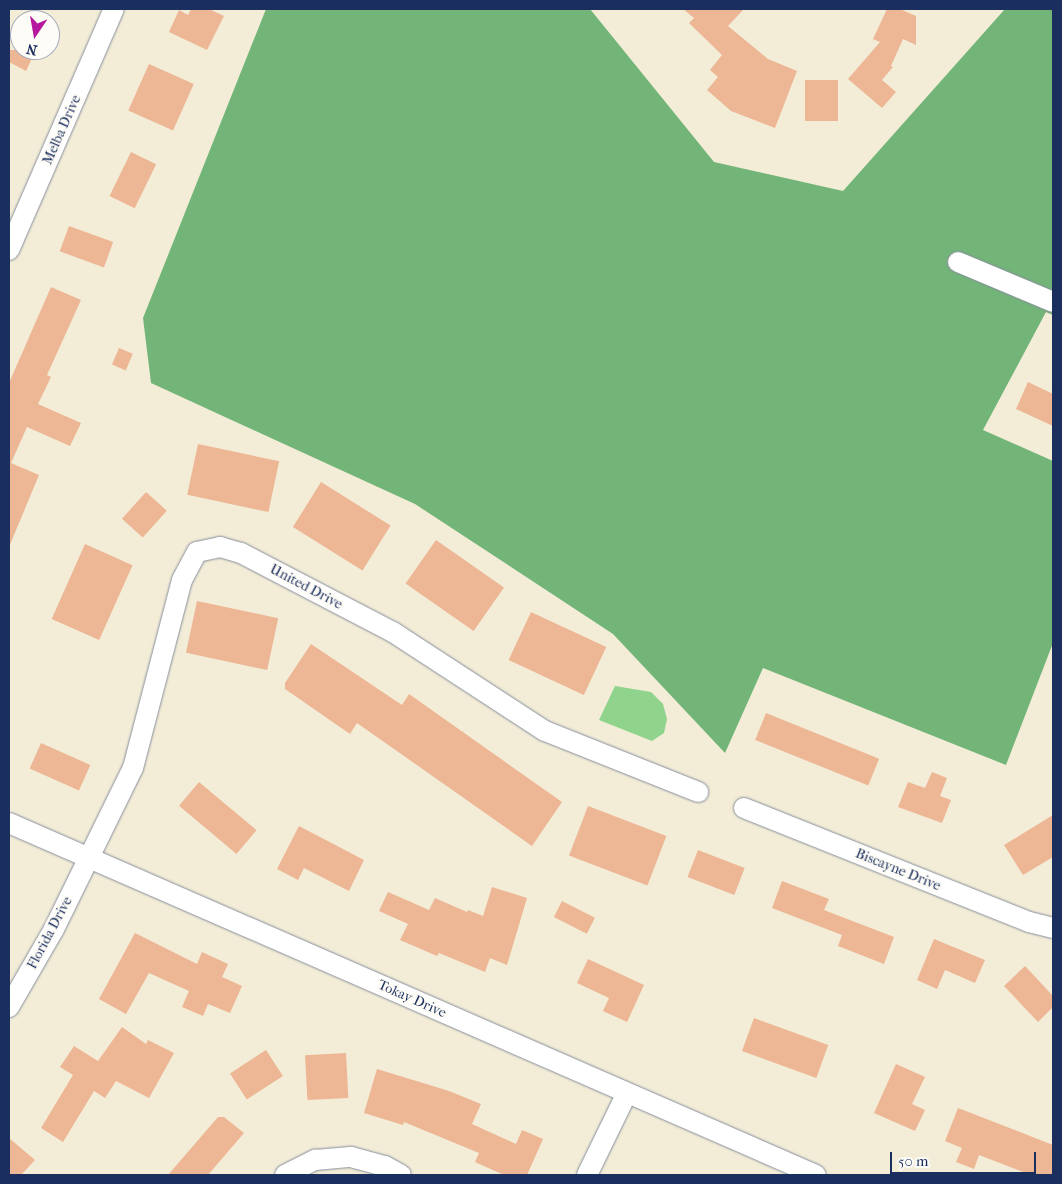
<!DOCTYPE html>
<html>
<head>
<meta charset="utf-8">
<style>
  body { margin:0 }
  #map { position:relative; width:1062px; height:1184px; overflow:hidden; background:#f3edd8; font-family:"IM FELL French Canon",serif }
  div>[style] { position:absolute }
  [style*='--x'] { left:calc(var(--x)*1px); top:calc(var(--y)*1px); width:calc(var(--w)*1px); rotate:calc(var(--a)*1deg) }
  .green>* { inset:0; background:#8fd38c }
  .forest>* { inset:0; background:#73b578 }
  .building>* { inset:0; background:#edb694; transform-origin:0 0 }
  .roads { filter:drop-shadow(0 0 1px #878e9b) drop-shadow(0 0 1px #878e9b) }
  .street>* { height:20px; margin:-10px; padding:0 10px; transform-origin:10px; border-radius:10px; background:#fff }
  span { translate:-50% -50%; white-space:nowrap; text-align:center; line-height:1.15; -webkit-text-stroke:5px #fdfcf7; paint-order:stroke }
  .street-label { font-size:14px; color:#1b2f5e }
  .frame { position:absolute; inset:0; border:10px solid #1b2f5e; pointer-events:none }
  .north { position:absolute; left:10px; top:10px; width:50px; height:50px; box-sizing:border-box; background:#fdfcf7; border:1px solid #a3aaba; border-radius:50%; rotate:192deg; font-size:14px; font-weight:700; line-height:20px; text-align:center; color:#1b2f5e }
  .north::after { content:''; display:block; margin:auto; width:18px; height:22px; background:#b5179e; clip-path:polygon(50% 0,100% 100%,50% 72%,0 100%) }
  .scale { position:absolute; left:890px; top:1152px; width:146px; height:22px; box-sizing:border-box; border:2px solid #1b2f5e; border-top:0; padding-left:6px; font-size:15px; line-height:18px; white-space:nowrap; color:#1b2f5e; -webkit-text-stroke:4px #fdfcf7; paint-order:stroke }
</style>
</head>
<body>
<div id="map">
  <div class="green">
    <div style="clip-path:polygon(615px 686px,651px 692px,663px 704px,667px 719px,664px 733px,652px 741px,599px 720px)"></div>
  </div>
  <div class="forest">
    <div style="clip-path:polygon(266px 9px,590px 9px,714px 162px,843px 191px,1005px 9px,1053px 9px,1053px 315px,1046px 312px,983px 430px,1053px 461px,1053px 643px,1006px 765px,763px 668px,725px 753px,613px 634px,415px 504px,151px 383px,143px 318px)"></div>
  </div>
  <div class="building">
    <div style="clip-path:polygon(191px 9px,209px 9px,224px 16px,207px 50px,169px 32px,179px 10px,188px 15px)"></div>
    <div style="clip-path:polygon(683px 9px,744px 9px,728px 26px,768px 59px,797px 71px,775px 128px,731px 111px,707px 90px,718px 77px,710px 70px,722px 55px,689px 23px,694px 18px)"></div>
    <div style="clip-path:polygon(887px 9px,900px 9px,916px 16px,916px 45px,903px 39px,891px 66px,893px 67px,882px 80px,896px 92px,882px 108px,848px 79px,880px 42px,873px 39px)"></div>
    <div style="clip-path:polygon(9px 50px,36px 50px,26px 71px,9px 62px)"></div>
    <div style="left:149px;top:64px;width:49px;height:51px;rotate:24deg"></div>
    <div style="left:805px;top:80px;width:33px;height:41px"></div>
    <div style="left:131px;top:152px;width:28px;height:49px;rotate:26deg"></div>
    <div style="left:69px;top:226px;width:47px;height:27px;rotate:20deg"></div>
    <div style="clip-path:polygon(51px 287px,81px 300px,47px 375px,51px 377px,38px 404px,81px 423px,70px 446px,27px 427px,11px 463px,39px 475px,9px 547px,9px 383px)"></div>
    <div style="left:119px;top:348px;width:15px;height:18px;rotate:23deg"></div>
    <div style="clip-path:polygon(1028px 382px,1053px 394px,1053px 426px,1016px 409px)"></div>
    <div style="left:198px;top:444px;width:83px;height:52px;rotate:12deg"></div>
    <div style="left:321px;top:482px;width:82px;height:53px;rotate:32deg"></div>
    <div style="left:146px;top:492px;width:28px;height:36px;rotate:42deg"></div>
    <div style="left:436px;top:540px;width:83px;height:53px;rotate:35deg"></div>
    <div style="left:85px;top:544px;width:52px;height:82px;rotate:24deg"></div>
    <div style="left:197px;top:601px;width:83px;height:53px;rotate:12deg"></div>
    <div style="left:531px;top:612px;width:83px;height:53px;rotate:25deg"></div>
    <div style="clip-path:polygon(311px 644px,402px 705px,409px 694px,562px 802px,532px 846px,357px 723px,350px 734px,285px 689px,285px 683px)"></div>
    <div style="left:766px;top:713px;width:122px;height:29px;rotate:22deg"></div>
    <div style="left:41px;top:743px;width:54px;height:28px;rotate:24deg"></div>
    <div style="clip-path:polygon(932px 772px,947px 778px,940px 796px,951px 800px,942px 823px,898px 807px,908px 782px,925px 788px)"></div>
    <div style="left:199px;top:782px;width:75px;height:31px;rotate:40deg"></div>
    <div style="left:588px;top:806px;width:84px;height:53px;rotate:21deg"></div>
    <div style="clip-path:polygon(1053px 815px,1053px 857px,1023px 875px,1004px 845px)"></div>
    <div style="clip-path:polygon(299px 826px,364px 860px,349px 891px,304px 868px,298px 880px,277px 869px)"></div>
    <div style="left:698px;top:850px;width:50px;height:29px;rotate:21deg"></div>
    <div style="clip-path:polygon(782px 881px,829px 899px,824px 910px,894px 937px,884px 964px,838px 946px,842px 935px,772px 908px)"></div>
    <div style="clip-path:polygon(492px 887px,527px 898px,507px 965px,490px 958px,485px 972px,439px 953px,437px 956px,400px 940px,408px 924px,379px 911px,388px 892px,429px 910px,435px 898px,467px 912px,468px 910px,483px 916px)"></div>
    <div style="left:562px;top:901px;width:37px;height:18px;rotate:27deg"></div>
    <div style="clip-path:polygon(135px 933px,197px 964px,202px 952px,228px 964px,222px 977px,242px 986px,230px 1013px,208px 1004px,203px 1016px,182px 1007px,189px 991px,149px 973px,126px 1014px,99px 999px)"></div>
    <div style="clip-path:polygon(934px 939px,985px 960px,975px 983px,945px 970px,937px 989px,917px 980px)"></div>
    <div style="clip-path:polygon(588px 959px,644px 985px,627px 1022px,603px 1011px,609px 998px,577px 983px)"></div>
    <div style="clip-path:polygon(1025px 966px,1053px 996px,1053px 1007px,1038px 1022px,1004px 986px)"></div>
    <div style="left:754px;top:1018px;width:79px;height:35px;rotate:20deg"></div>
    <div style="clip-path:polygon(122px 1027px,146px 1044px,148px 1040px,174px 1053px,149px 1098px,116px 1081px,105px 1098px,94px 1091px,63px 1142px,41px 1128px,73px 1075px,60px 1067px,74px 1046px,98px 1061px)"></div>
    <div style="left:266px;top:1050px;width:31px;height:43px;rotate:57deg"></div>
    <div style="left:346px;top:1053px;width:45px;height:41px;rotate:87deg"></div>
    <div style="clip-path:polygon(896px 1064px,925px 1077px,912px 1104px,925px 1110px,915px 1131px,874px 1113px)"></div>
    <div style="clip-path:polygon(377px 1069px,449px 1091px,481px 1104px,472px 1124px,516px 1144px,522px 1130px,543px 1139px,527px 1175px,504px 1175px,475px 1162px,479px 1153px,404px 1122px,403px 1125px,364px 1113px)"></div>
    <div style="clip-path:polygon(958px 1108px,1053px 1145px,1053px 1175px,1031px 1175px,979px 1155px,974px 1169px,956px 1162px,962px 1148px,945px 1141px)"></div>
    <div style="clip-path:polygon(218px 1117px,224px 1117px,244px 1133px,208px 1175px,168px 1175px)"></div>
    <div style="clip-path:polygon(9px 1138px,35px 1160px,21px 1175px,9px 1175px)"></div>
  </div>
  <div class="roads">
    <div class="street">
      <div style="--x:9;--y:250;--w:263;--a:-66.5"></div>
      <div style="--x:958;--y:262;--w:103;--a:22.8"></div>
      <div style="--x:744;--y:808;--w:307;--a:21.8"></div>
      <div style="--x:1029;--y:922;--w:25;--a:14"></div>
      <div style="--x:9;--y:823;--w:880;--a:23.57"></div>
      <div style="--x:9;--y:1007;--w:90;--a:-60"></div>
      <div style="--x:54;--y:929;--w:179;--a:-63.9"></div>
      <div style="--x:133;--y:768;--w:194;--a:-75.4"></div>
      <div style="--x:182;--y:580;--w:32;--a:-62"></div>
      <div style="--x:197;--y:552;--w:24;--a:-12"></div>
      <div style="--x:220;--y:547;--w:22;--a:16"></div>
      <div style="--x:241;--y:553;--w:171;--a:27.5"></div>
      <div style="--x:393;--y:632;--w:181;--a:33.1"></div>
      <div style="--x:545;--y:731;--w:165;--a:21.7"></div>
      <div style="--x:285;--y:1175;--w:34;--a:-27"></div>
      <div style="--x:315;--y:1160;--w:36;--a:-5"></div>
      <div style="--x:351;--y:1157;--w:35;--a:15"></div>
      <div style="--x:385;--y:1166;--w:18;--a:29"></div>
      <div style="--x:587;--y:1175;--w:91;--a:-64"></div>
    </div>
  </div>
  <div class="street-label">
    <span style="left:62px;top:130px;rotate:-66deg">Melba Drive</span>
    <span style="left:306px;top:587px;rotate:28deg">United Drive</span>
    <span style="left:898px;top:870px;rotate:22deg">Biscayne Drive</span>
    <span style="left:50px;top:933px;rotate:-62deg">Florida Drive</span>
    <span style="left:412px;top:999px;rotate:24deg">Tokay Drive</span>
  </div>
  <div class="frame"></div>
  <div class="north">N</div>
  <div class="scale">50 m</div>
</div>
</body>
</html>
